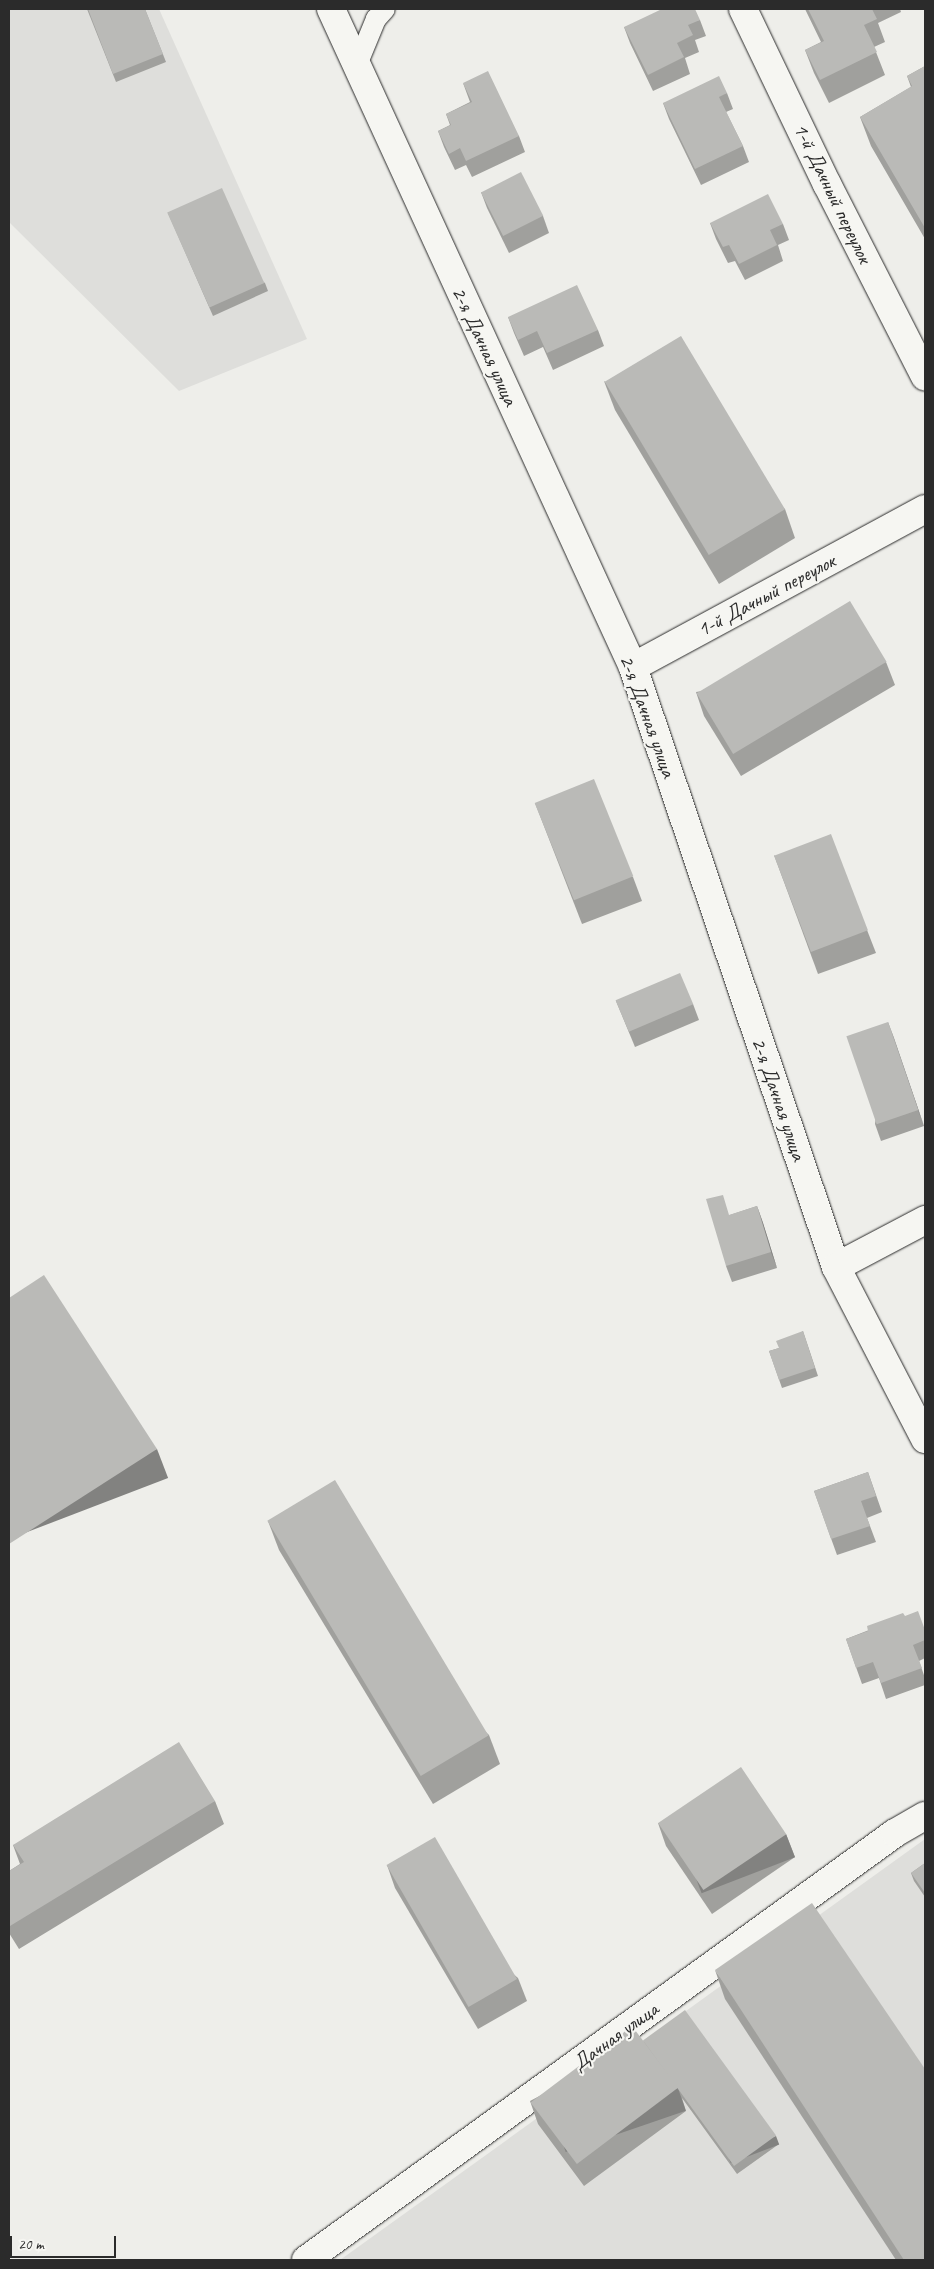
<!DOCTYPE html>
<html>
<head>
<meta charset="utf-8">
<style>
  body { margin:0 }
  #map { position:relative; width:934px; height:2269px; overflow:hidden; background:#eeeeea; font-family:Caveat,sans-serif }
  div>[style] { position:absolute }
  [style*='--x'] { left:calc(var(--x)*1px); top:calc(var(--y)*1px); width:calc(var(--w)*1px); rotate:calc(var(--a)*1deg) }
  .built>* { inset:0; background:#dededb }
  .roads { filter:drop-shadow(0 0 1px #2b2b2b) drop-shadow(0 0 1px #2b2b2b) }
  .service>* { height:20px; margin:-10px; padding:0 10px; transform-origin:10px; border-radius:10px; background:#f6f6f2 }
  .minor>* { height:28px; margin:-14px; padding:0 14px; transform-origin:14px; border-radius:14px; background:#f6f6f2 }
  .wall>* { inset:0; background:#a0a09d }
  .shaded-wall>* { inset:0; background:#828280; transform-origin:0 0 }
  .building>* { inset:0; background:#babab7; transform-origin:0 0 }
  span { translate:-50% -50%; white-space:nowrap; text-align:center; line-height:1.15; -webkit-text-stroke:4.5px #f6f6f2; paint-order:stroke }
  .street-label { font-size:21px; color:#2b2b2b }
  .frame { position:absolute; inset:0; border:10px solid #2b2b2b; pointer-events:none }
  .scale { position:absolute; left:10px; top:2236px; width:106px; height:22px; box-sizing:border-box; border:2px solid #2b2b2b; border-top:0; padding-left:6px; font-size:15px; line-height:18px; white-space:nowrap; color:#2b2b2b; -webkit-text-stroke:4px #f6f6f2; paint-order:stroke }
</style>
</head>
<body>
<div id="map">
  <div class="built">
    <div style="clip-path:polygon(9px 9px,159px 9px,307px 339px,179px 391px,9px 222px)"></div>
    <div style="clip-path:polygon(925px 1839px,925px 2260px,340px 2260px)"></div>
  </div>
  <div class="roads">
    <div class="service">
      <div style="--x:357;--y:65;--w:50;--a:-67.6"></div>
      <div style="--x:376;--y:19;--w:13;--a:-48"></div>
    </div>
    <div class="minor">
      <div style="--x:331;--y:9;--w:724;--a:65.35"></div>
      <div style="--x:633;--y:667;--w:633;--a:71.31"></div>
      <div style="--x:836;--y:1267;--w:194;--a:62.6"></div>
      <div style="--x:743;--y:9;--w:194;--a:64.4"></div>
      <div style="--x:827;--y:184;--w:216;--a:63"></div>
      <div style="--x:633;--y:667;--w:332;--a:-28.4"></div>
      <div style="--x:836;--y:1267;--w:101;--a:-27.8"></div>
      <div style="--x:306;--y:2260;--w:727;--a:-35.94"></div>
      <div style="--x:895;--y:1833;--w:34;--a:-30"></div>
    </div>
  </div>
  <div class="wall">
    <div style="clip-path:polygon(87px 9px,145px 9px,166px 62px,116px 82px)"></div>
    <div style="clip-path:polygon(805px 9px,900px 9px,901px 12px,878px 23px,885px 42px,874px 47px,885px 75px,829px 103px,814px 73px,805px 50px,821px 42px)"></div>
    <div style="clip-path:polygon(700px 20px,706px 36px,695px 40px,699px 52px,685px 58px,690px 74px,653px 91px,630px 43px,624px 27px)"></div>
    <div style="clip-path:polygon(925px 66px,925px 239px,871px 146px,860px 117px,911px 87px,907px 76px)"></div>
    <div style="clip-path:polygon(463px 83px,519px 136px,525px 152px,472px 177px,466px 165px,455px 170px,444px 147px,438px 131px,450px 125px,446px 114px,470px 102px)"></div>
    <div style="clip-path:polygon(727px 93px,733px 109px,726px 112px,743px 146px,749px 162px,701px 185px,669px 119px,663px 103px)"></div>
    <div style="clip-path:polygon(481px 192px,543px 216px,549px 233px,509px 253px,487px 208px)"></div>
    <div style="clip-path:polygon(168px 213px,265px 283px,268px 291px,213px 316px)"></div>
    <div style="clip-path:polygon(710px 223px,783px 224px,789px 240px,778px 245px,783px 261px,745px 280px,735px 261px,728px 263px,716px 239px)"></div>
    <div style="clip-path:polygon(508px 317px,598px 330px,604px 346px,553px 370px,543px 347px,524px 356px,514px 333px)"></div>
    <div style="clip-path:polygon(604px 381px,785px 509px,795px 538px,719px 584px,615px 410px)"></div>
    <div style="clip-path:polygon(886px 662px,895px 685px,741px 776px,704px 716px,696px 692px)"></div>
    <div style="clip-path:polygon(535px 803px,633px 877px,642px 901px,582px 924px)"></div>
    <div style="clip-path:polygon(774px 855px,867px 930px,876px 953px,818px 974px)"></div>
    <div style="clip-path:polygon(616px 1001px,693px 1004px,699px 1020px,635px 1047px)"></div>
    <div style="clip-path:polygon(888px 1022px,924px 1126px,881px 1141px,875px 1124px)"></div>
    <div style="clip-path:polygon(757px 1206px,763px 1223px,777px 1268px,732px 1282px,726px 1266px,730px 1215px)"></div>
    <div style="clip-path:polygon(803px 1331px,818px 1376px,782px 1388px,769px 1351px,779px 1348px)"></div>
    <div style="clip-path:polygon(868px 1472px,882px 1512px,867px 1518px,876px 1542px,837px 1555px,814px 1491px)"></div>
    <div style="clip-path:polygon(268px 1521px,489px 1735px,500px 1764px,433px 1804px,279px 1550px)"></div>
    <div style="clip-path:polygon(905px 1616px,925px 1630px,925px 1658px,919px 1661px,925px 1678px,925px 1685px,886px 1699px,879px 1678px,862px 1684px,846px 1639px)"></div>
    <div style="clip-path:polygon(215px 1801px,224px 1824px,19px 1949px,9px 1933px,9px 1871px,20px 1864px,13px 1845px)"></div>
    <div style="clip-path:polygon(658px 1823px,786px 1834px,795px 1857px,712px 1914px,666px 1846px)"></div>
    <div style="clip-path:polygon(925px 1863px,925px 1897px,914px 1881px,911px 1873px)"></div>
    <div style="clip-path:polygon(387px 1865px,518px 1978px,527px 2001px,478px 2029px,395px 1888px)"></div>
    <div style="clip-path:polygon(715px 1970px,925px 2260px,896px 2260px,725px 1999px)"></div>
    <div style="clip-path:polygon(643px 2041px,779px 2144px,737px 2174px,682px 2098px,686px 2111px,584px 2186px,538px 2124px,530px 2101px)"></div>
  </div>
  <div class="shaded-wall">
    <div style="clip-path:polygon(888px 1022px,894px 1038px,924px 1126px,918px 1110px)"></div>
    <div style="clip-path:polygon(757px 1206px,763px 1223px,777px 1268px,771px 1252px)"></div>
    <div style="left:157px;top:1449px;width:31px;height:176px;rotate:69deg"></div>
    <div style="left:786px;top:1834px;width:25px;height:100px;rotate:69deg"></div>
    <div style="left:678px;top:2088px;width:24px;height:127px;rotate:71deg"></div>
    <div style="left:776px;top:2136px;width:9px;height:52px;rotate:69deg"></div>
  </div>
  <div class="building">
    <div style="clip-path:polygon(88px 9px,145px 9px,163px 54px,113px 74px)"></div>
    <div style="clip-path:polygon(662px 9px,695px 9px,700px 20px,688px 25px,693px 35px,677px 43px,684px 57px,648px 75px,624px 27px)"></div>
    <div style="clip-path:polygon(808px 9px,872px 9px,877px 19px,864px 25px,877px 52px,820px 80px,805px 50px,824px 41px)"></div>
    <div style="clip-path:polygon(925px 66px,925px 228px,860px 117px,912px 86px,907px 76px)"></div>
    <div style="clip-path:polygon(488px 71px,519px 136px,466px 161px,460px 148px,449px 154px,438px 131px,451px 125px,446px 114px,472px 102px,463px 83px)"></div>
    <div style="clip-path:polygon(719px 76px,727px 93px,719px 97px,743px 146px,695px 169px,663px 103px)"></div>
    <div style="left:521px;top:172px;width:49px;height:45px;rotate:63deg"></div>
    <div style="left:222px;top:188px;width:104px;height:60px;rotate:66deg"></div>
    <div style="clip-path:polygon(768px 194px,783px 224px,770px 230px,777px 245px,739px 264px,729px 245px,723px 247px,710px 223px)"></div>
    <div style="clip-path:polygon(577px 285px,598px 330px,547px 353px,537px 331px,518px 340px,508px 317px)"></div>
    <div style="left:681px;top:336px;width:202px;height:89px;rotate:59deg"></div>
    <div style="left:850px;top:601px;width:71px;height:179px;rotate:59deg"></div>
    <div style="left:594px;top:779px;width:105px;height:64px;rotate:68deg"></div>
    <div style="left:831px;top:834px;width:103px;height:61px;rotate:69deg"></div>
    <div style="left:680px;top:973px;width:34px;height:70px;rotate:67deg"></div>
    <div style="left:888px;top:1022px;width:93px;height:44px;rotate:71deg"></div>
    <div style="clip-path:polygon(723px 1195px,729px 1215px,757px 1206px,771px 1252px,726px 1266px,706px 1199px)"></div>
    <div style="clip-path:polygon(44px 1275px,157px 1449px,9px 1544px,9px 1298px)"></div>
    <div style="clip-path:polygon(803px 1331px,815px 1368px,779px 1380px,769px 1351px,779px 1348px,776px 1341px)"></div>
    <div style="clip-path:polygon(868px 1472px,876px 1496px,861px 1501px,870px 1526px,831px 1539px,814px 1491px)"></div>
    <div style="left:335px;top:1480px;width:298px;height:79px;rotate:59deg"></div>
    <div style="clip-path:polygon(918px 1611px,925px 1630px,925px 1640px,913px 1645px,922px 1668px,881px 1683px,873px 1662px,856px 1668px,846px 1639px,868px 1631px,867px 1626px,903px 1613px,905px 1616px)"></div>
    <div style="clip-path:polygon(179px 1742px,215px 1801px,10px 1926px,9px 1924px,9px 1871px,24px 1862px,13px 1845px)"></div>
    <div style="left:741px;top:1767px;width:81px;height:100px;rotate:56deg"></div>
    <div style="left:435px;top:1837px;width:164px;height:56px;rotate:60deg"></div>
    <div style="clip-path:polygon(925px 1863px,925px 1893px,911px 1873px)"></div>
    <div style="clip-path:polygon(812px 1903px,925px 2069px,925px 2260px,904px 2260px,715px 1970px)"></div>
    <div style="left:685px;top:2010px;width:155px;height:52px;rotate:54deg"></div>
    <div style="left:632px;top:2026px;width:77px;height:127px;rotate:53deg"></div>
  </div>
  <div class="street-label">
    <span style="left:833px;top:193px;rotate:64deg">1-й Дачный переулок</span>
    <span style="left:485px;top:346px;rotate:65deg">2-я Дачная улица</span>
    <span style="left:766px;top:595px;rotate:-28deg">1-й Дачный переулок</span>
    <span style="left:648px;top:716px;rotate:70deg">2-я Дачная улица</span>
    <span style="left:779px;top:1099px;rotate:71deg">2-я Дачная улица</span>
    <span style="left:615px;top:2036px;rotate:-36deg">Дачная улица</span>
  </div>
  <div class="frame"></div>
  <div class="scale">20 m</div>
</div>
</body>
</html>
